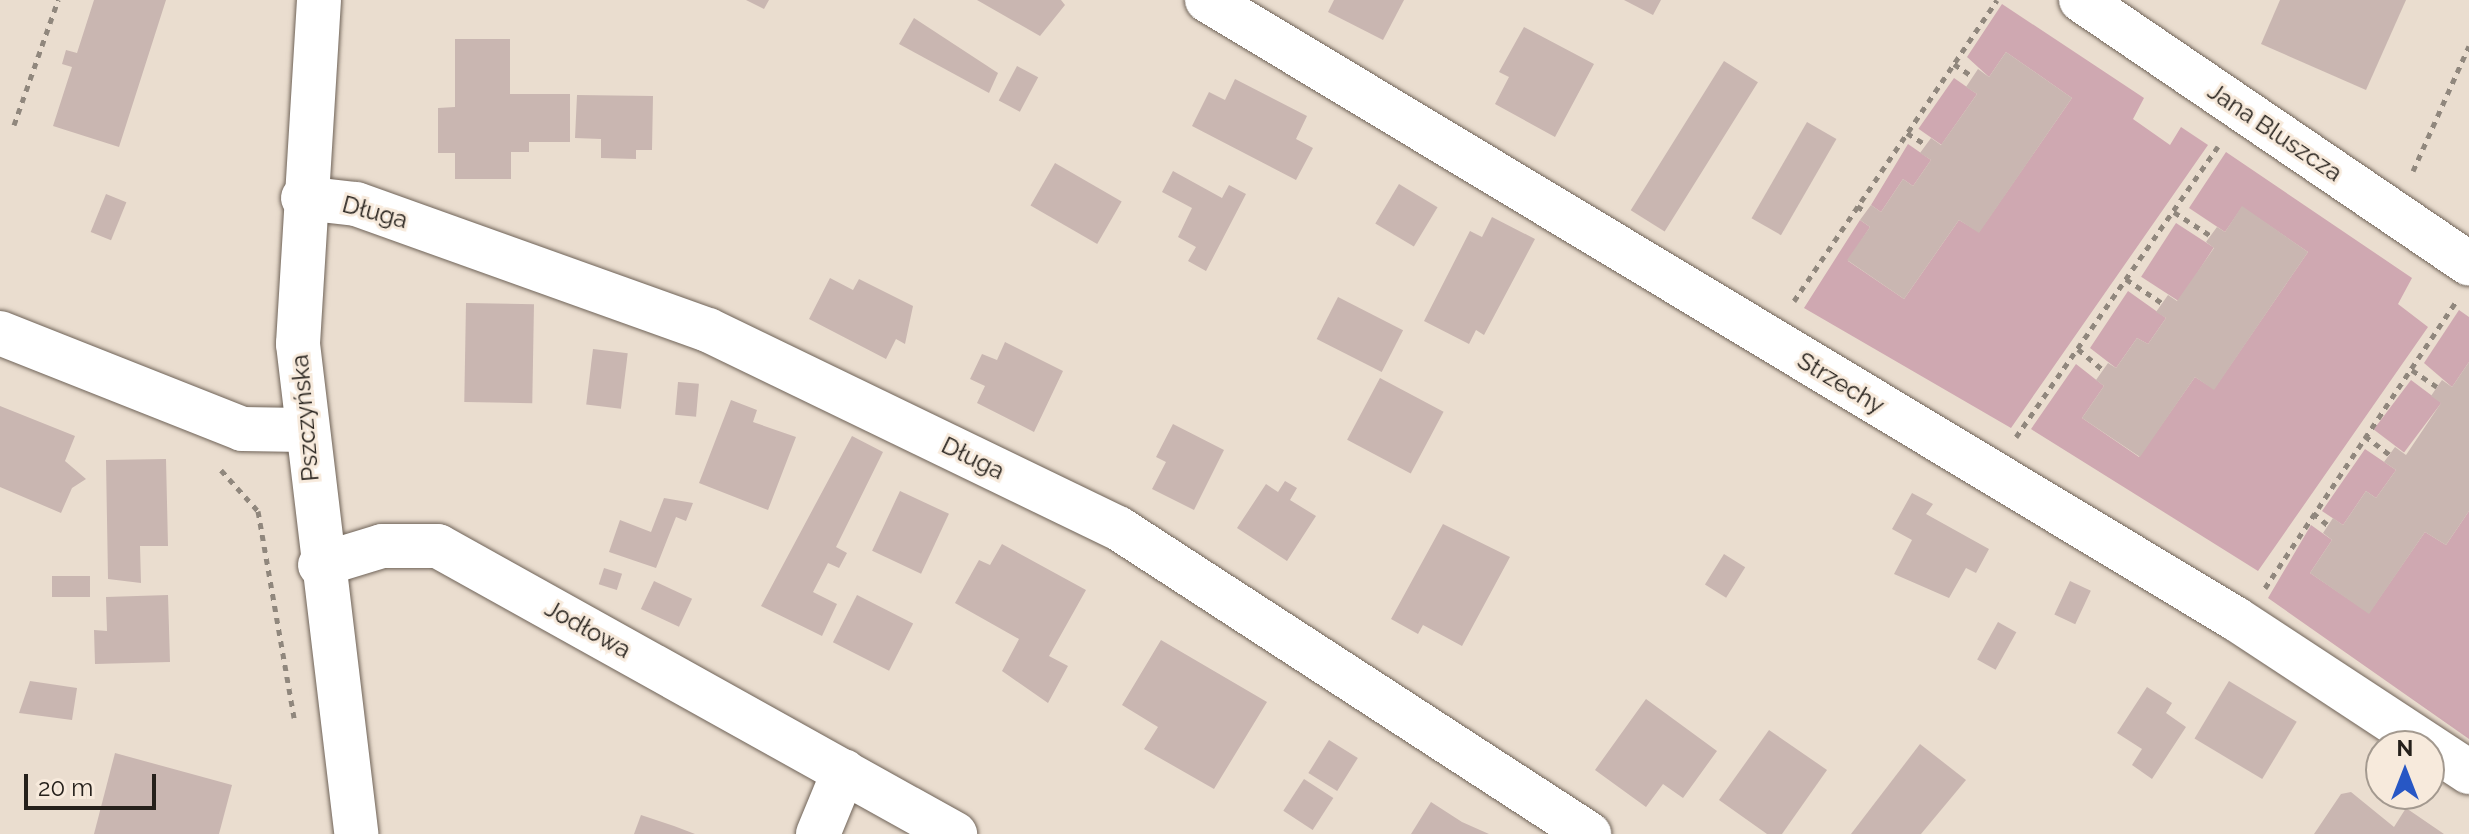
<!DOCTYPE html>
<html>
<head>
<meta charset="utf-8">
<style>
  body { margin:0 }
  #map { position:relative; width:2469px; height:834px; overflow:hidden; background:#eaddcf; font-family:Raleway,sans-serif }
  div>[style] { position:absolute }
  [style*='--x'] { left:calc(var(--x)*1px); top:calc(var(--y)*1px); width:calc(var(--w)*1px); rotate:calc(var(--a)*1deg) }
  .green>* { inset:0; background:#cfa8b1; transform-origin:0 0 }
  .building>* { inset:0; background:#c9b6b1; transform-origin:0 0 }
  .path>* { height:5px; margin-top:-2.5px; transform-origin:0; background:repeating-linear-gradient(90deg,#90877d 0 6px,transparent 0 12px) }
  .roads { filter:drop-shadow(0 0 2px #6f6358) drop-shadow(0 0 2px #6f6358) }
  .minor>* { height:44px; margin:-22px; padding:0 22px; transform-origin:22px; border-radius:22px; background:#fff }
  span { translate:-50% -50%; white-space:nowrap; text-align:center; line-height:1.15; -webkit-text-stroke:6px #f7eadc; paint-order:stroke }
  .street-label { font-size:24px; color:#25201b }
  .north { position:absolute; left:2365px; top:730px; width:80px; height:80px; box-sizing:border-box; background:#f7eadc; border:2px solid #a3998f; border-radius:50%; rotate:0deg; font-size:22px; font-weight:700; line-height:32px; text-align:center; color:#25201b }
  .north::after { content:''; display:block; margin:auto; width:28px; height:36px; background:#2757c5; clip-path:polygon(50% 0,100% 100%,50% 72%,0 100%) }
  .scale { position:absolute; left:24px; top:774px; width:132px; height:36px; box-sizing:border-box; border:4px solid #25201b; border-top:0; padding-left:10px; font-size:24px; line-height:28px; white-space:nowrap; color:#25201b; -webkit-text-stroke:6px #f7eadc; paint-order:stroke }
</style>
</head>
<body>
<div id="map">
  <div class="green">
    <div style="clip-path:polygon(2002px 4px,2144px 98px,2133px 119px,2170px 145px,2181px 127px,2208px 145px,2011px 428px,1804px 308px,1860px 220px,1870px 227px,1848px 261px,1904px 299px,1959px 220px,1979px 232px,2072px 98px,2006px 52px,1989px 77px,1967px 57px)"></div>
    <div style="left:1954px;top:78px;width:28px;height:62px;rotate:35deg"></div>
    <div style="clip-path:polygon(1908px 144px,1931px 160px,1913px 186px,1903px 179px,1881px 212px,1871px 205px)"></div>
    <div style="clip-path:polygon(2226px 152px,2412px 278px,2398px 304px,2428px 327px,2258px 571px,2031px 429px,2076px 364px,2104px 386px,2082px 418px,2139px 457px,2195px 377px,2214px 389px,2308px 252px,2242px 207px,2225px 232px,2189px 208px)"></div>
    <div style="left:2176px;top:223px;width:45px;height:64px;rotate:33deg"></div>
    <div style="clip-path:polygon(2128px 291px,2166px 318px,2148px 344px,2137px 338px,2116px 368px,2090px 348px)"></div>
    <div style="clip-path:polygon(2459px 310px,2469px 317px,2469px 362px,2452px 387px,2424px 363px)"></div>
    <div style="left:2411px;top:380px;width:38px;height:62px;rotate:37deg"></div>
    <div style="clip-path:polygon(2365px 449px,2396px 470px,2376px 498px,2366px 491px,2343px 525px,2322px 511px)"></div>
    <div style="clip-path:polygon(2469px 511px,2469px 739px,2268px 598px,2311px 525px,2332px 540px,2310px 573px,2369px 613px,2425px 532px,2446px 545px)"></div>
  </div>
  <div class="building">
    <div style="clip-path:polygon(94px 0,166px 0,119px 147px,53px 126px,72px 67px,62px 64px,66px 50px,77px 53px)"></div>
    <div style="clip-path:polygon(746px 0,769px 0,764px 9px)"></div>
    <div style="clip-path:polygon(977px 0,1061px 0,1065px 5px,1040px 36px)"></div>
    <div style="clip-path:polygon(1334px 0,1404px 0,1383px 40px,1328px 12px)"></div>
    <div style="clip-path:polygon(1624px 0,1661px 0,1653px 15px)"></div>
    <div style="clip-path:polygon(2280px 0,2406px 0,2366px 90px,2261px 44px)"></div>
    <div style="clip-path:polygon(914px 18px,998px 73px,989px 93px,899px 44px)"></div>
    <div style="clip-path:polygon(1524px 27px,1594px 64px,1555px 137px,1495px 104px,1509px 77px,1499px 72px)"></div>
    <div style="clip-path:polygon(455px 39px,510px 39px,510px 94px,570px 94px,570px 142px,529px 142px,529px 152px,511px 152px,511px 179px,455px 179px,455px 153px,438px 153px,438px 108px,455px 107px)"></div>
    <div style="clip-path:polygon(2006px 52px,2072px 98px,1979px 233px,1959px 220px,1904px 299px,1847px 260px,1870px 227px,1860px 220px,1871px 205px,1881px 212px,1903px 179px,1913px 186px,1931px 160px,1920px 153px,1931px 138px,1941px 145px,1977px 94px,1966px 87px,1978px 69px,1989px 77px)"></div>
    <div style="left:1724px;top:61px;width:40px;height:176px;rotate:32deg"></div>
    <div style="left:1017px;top:66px;width:24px;height:39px;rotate:28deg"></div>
    <div style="clip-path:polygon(1235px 79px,1307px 116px,1296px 139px,1313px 148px,1296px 180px,1192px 126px,1209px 92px,1225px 100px)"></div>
    <div style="clip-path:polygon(577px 95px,653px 96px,652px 150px,636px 150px,636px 159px,601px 158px,601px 139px,575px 138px)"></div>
    <div style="left:1807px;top:122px;width:34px;height:111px;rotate:30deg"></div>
    <div style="left:1055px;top:163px;width:77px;height:49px;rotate:30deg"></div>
    <div style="clip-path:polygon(1173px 171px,1222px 198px,1229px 185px,1246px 194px,1206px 271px,1188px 261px,1196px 247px,1178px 237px,1192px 208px,1162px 192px)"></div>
    <div style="left:1399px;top:184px;width:45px;height:46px;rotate:31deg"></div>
    <div style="left:106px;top:194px;width:22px;height:41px;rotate:22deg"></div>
    <div style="clip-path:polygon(2242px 206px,2308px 252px,2214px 390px,2195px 377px,2140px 457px,2082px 418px,2104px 386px,2096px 380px,2108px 363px,2116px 368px,2137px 338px,2148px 344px,2166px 318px,2156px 312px,2168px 295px,2177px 301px,2214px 248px,2206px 242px,2217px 227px,2225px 232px)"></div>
    <div style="clip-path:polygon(1492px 217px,1535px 239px,1484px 335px,1476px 330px,1469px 344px,1424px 321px,1470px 231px,1482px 237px)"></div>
    <div style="clip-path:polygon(830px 278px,853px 290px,859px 279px,913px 306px,905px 344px,896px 339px,886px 359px,809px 319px)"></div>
    <div style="left:1338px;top:297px;width:73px;height:47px;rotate:27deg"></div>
    <div style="left:466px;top:303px;width:68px;height:99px;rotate:1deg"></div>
    <div style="clip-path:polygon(1005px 342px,1063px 371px,1034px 432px,977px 403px,985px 386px,970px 379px,982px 354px,997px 360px)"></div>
    <div style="left:593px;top:349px;width:35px;height:56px;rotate:7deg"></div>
    <div style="clip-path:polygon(2469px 362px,2469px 511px,2446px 545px,2425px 532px,2369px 614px,2310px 573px,2332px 540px,2323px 533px,2333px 518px,2343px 525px,2366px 491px,2376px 498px,2396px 470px,2384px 462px,2395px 447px,2406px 455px,2441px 403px,2431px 396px,2437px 387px,2442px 380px,2452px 387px)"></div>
    <div style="left:1380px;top:378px;width:72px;height:70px;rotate:28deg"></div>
    <div style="left:678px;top:382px;width:21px;height:33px;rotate:5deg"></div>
    <div style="clip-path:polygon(731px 400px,757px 410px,753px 422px,796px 437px,768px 510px,699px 483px)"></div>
    <div style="clip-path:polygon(0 406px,75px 436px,65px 461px,86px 479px,72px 488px,61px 513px,0 487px)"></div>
    <div style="clip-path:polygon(1173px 424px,1224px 450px,1194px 510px,1152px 489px,1166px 462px,1156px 457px)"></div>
    <div style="clip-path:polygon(852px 436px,883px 452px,836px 547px,847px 553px,839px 568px,828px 563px,813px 592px,837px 604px,822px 636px,761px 606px)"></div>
    <div style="clip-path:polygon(166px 459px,168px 546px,140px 546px,141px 583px,108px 579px,106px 460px)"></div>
    <div style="clip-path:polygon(1285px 481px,1297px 488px,1290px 500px,1316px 516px,1287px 561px,1237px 528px,1266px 484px,1278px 492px)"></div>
    <div style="left:900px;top:491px;width:54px;height:66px;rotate:25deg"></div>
    <div style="clip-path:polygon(1912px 493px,1933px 504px,1926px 514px,1989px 549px,1976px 573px,1966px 568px,1949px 598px,1894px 574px,1912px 540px,1892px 529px)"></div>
    <div style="clip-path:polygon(664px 498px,693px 503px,686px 521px,676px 517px,656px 568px,609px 552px,620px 520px,651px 532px)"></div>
    <div style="clip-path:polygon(1443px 524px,1510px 557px,1462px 646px,1423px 625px,1418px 634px,1391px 619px)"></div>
    <div style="clip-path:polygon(1002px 544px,1086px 590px,1049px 656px,1068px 666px,1048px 703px,1002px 671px,1019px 639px,955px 603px,979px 560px,990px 565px)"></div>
    <div style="left:1724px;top:554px;width:25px;height:36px;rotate:32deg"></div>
    <div style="left:604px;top:568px;width:19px;height:17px;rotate:18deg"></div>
    <div style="left:52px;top:576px;width:38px;height:21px"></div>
    <div style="left:654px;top:581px;width:42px;height:31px;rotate:25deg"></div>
    <div style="left:2070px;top:581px;width:23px;height:37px;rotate:25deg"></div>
    <div style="clip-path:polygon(168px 595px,170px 662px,95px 664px,94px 630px,107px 631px,106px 597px)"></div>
    <div style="left:857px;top:595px;width:63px;height:53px;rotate:27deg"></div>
    <div style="left:1998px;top:622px;width:21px;height:43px;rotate:29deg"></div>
    <div style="clip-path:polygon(1161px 640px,1267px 702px,1214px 789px,1144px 749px,1158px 727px,1122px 705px)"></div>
    <div style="clip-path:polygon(30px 681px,77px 688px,72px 720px,19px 713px)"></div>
    <div style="left:2229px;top:681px;width:79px;height:67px;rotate:31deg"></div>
    <div style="clip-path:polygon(2147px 687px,2172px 703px,2166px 713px,2186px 727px,2152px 779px,2132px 765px,2142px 749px,2117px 733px)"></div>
    <div style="clip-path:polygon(1646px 699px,1717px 751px,1683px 798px,1663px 784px,1646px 807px,1595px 770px)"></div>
    <div style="clip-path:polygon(1769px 730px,1827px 770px,1782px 834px,1767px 834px,1719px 800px)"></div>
    <div style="left:1329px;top:740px;width:34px;height:39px;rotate:32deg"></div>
    <div style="clip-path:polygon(1920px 744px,1966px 780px,1921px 834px,1851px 834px)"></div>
    <div style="clip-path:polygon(115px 753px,232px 785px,219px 834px,94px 834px)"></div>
    <div style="left:1304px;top:779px;width:35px;height:38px;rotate:33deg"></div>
    <div style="clip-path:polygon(2351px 792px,2394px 827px,2406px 808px,2444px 834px,2314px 834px,2341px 794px)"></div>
    <div style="clip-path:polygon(1431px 802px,1462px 822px,1489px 834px,1411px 834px)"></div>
    <div style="clip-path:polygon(641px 815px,674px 826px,695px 834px,634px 834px)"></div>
  </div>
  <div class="path">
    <div style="--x:1954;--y:64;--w:23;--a:34"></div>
    <div style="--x:14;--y:125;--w:133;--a:-70.6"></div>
    <div style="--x:1907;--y:133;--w:22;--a:32"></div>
    <div style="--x:2413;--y:171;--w:137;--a:-65.9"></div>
    <div style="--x:1857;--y:206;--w:11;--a:34"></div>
    <div style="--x:2174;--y:212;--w:44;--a:33"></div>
    <div style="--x:2126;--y:279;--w:43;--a:33.7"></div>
    <div style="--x:1794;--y:301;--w:363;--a:-56"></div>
    <div style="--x:2078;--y:349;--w:33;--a:40"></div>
    <div style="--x:2412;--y:370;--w:30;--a:34"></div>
    <div style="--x:2365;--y:436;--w:31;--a:37"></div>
    <div style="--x:2016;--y:437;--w:354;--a:-55.2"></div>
    <div style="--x:221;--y:470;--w:55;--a:47.9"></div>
    <div style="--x:258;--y:511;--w:210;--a:80.1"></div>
    <div style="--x:2313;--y:513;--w:19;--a:39"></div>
    <div style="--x:2265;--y:588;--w:343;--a:-56.3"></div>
  </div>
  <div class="roads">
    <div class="minor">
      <div style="--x:319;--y:0;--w:345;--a:93.5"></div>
      <div style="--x:298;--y:344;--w:493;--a:83.2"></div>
      <div style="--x:1207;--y:0;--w:1201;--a:31.03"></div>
      <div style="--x:2236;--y:619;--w:279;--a:33.3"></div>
      <div style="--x:2081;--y:0;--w:469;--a:34.2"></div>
      <div style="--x:303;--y:198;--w:53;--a:6.5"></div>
      <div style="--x:356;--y:204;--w:374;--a:19.7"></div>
      <div style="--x:708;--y:330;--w:455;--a:25.8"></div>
      <div style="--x:1118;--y:528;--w:562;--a:33.01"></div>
      <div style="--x:0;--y:333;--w:260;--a:21.6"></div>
      <div style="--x:242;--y:429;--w:62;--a:0.9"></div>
      <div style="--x:320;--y:565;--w:65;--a:-17"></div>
      <div style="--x:382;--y:546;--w:56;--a:0"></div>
      <div style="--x:438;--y:546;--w:592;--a:29.12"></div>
      <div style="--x:818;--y:834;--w:68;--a:-67.6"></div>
    </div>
  </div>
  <div class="street-label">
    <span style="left:2275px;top:132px;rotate:34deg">Jana Bluszcza</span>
    <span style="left:375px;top:212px;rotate:15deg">Długa</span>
    <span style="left:1841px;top:383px;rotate:31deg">Strzechy</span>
    <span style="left:305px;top:418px;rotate:-95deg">Pszczyńska</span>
    <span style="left:973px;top:458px;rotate:26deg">Długa</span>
    <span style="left:588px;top:629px;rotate:29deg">Jodłowa</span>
  </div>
  <div class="north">N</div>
  <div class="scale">20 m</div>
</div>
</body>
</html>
